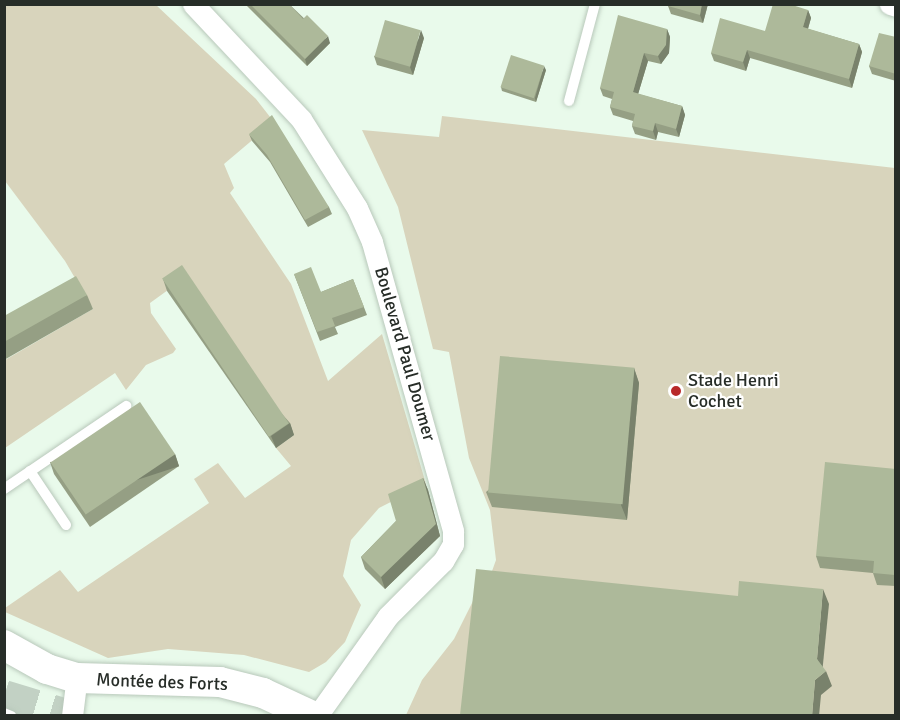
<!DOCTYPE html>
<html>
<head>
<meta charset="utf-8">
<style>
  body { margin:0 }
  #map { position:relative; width:900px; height:720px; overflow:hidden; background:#e9faeb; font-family:Signika,sans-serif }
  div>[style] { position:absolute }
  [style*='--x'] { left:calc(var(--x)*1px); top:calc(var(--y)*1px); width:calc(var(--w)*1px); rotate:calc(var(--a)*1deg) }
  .green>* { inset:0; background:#d8d4bc }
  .highway-tunnel>* { height:33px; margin-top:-16.5px; transform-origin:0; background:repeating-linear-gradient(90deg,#c2d1c4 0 33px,transparent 0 49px) }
  .roads { filter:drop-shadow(0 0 2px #b8c8ba) drop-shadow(0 0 2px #b8c8ba) }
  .lane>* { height:10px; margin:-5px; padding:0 5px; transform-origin:5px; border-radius:5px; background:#fff }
  .street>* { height:21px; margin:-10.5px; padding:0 10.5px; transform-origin:10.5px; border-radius:10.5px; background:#fff }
  .secondary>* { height:30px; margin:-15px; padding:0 15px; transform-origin:15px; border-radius:15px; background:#fff }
  .wall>* { inset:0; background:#959f84 }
  .shaded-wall>* { inset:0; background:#79826c; transform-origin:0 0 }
  .building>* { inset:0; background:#adb99a; transform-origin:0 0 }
  .dots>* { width:16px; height:16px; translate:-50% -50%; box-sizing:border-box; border:3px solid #fff; border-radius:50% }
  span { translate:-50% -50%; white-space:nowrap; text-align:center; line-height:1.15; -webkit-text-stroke:4.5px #fff; paint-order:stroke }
  .street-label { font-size:18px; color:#272d28 }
  .poi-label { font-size:18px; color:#272d28 }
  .left { translate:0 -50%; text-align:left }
  .frame { position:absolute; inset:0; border:6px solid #272d28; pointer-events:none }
</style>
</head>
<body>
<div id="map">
  <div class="green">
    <div style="clip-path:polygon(5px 5px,156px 5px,256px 99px,274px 122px,224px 164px,234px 188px,230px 193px,291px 284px,328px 381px,382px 334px,426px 484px,379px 508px,351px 540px,343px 576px,361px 605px,345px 642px,326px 662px,309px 672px,244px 655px,168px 649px,108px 658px,5px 612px,5px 608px,60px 570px,78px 592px,209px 503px,194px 479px,218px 463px,245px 498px,291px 466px,276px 448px,294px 435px,186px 277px,150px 303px,151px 313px,176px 349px,173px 353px,146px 365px,126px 390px,115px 373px,5px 448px,5px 360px,93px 309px,65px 261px,5px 181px)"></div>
    <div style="clip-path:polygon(442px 116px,895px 168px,895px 715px,406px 715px,422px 680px,454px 639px,481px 585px,487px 585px,496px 560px,490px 510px,469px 458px,449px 352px,433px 349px,398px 207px,362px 130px,439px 137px)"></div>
  </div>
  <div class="highway-tunnel">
    <div style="--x:4;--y:696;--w:69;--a:16.9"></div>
  </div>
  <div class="roads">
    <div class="lane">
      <div style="--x:569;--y:101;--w:100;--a:-75"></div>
      <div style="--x:30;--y:471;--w:65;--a:56.3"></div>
      <div style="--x:4;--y:489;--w:148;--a:-34.2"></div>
      <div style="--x:4;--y:713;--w:8;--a:23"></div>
    </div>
    <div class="street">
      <div style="--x:193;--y:4;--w:158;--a:46.8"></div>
      <div style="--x:301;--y:119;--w:105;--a:57.8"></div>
      <div style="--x:357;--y:208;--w:37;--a:66"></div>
      <div style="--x:372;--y:242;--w:300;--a:74.3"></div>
      <div style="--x:453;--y:531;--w:13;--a:90"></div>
      <div style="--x:453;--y:544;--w:20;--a:120"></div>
      <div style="--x:443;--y:561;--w:78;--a:135"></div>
      <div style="--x:388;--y:616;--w:123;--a:125.4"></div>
      <div style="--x:890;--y:4;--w:6;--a:18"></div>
      <div style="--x:72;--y:716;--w:38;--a:-83"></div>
    </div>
    <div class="secondary">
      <div style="--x:4;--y:645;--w:49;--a:29.2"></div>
      <div style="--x:47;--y:669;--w:31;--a:17"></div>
      <div style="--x:77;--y:678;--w:143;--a:1.6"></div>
      <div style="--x:220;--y:682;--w:44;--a:14.3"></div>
      <div style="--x:263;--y:693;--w:54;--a:25.1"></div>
    </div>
  </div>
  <div class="wall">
    <div style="clip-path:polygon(245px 4px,289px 4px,330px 43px,307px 66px)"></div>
    <div style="clip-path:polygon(708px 4px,703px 23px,671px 14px,668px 6px)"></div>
    <div style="clip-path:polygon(808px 10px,811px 18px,808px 29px,859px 44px,862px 52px,852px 88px,750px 58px,746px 71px,714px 61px,711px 53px,765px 31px)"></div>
    <div style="clip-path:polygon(667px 29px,670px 37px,669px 53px,661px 64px,648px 61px,638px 94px,682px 106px,685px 115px,679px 137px,658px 132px,656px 140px,635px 134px,632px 126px,633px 121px,613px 115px,610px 107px,612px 99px,603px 96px,600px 88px)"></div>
    <div style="clip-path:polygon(896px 37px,896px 81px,872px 74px,869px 66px)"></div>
    <div style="clip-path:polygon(424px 38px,413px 75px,377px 65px,374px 56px)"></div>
    <div style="clip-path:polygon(546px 70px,536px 102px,502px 91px,501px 87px)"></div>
    <div style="clip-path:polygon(249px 134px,329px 207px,332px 214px,308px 227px,270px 162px,252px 141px)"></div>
    <div style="clip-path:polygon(294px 274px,321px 292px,353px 279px,367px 315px,335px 327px,338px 334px,320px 341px)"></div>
    <div style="clip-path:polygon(163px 279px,290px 423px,294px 435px,276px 448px,167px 291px)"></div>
    <div style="clip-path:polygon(87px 295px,93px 309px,4px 360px,4px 316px)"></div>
    <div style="clip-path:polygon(634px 368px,639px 383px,627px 520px,492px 507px,486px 492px)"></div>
    <div style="clip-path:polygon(175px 454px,179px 466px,90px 527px,54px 474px,50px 462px)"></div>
    <div style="clip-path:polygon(896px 469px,896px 586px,877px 585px,873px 573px,820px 568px,816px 556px)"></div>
    <div style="clip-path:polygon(423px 478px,428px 490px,440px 536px,385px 589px,365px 569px,361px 557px,396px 521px)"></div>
  </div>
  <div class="shaded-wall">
    <div style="clip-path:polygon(702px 4px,708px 4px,703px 23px,700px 15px)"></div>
    <div style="clip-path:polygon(808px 10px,811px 18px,806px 35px,803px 27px)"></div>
    <div style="clip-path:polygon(667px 29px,670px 37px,669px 53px,661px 64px,658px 56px)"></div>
    <div style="clip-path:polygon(421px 30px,424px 38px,413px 75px,410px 67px)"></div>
    <div style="clip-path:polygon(328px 36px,330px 43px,307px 66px,305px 59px)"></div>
    <div style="clip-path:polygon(859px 44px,862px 52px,852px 88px,849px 79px)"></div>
    <div style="clip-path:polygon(747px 50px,750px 58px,746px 71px,743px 62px)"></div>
    <div style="clip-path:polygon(644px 53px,648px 61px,636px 101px,633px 92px)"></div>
    <div style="clip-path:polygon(544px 66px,546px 70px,536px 102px,535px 98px)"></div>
    <div style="clip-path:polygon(682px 106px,685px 115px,679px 137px,676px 129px)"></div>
    <div style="clip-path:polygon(655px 123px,658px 132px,656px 140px,653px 131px)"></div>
    <div style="clip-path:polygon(634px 368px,639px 383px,627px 520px,621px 505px)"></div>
    <div style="clip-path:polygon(290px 423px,294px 435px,276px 448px,271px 436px)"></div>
    <div style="left:175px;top:454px;width:13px;height:108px;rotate:72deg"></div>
    <div style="clip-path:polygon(423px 478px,428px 490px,440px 536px,385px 589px,381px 577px)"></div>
    <div style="clip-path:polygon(823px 589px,829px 604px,822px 674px,817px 659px)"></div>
    <div style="clip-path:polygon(826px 671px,832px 686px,821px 695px,819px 716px,812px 716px,815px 680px)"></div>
  </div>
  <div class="building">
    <div style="clip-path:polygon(250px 4px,289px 4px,303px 19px,307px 15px,328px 36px,305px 59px)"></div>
    <div style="clip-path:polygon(669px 4px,702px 4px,700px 15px,668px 6px)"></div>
    <div style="clip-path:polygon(773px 4px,789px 4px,808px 10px,803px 27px,859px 44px,849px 79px,747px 50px,743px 62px,711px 53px,720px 18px,765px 31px)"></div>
    <div style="clip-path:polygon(618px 15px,667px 29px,666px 45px,658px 56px,644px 53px,633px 92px,682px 106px,676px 129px,655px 123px,653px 131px,632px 126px,635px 114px,610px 107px,614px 92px,600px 88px)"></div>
    <div style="left:385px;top:20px;width:37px;height:38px;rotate:16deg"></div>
    <div style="clip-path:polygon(879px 33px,896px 37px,896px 74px,869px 66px)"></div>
    <div style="left:511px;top:55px;width:35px;height:34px;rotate:18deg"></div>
    <div style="clip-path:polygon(272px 115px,329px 207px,305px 220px,267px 155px,249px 134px)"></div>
    <div style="left:182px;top:265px;width:191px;height:24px;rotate:56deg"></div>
    <div style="clip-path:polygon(311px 267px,321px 292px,353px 279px,364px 307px,332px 318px,335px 326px,317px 332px,294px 274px)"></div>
    <div style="clip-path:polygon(76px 276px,87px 295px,4px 342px,4px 316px)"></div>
    <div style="left:500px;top:356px;width:135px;height:137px;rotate:5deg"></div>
    <div style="left:140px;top:402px;width:63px;height:108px;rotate:56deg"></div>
    <div style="clip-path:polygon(825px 462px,896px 469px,895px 575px,873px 573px,874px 561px,816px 556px)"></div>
    <div style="clip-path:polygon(423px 478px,436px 524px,381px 577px,361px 557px,396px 521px,388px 494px)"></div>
    <div style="clip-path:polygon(476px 569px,738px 596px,739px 581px,823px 589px,817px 659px,826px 671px,815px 680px,812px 716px,460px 715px)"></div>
  </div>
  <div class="dots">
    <div style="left:676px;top:391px;background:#b82929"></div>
  </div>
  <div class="street-label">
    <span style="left:405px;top:354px;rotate:74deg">Boulevard Paul Doumer</span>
    <span style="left:162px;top:682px;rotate:2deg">Montée des Forts</span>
  </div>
  <div class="poi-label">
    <span class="left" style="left:688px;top:391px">Stade Henri<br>Cochet</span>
  </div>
  <div class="frame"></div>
</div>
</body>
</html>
